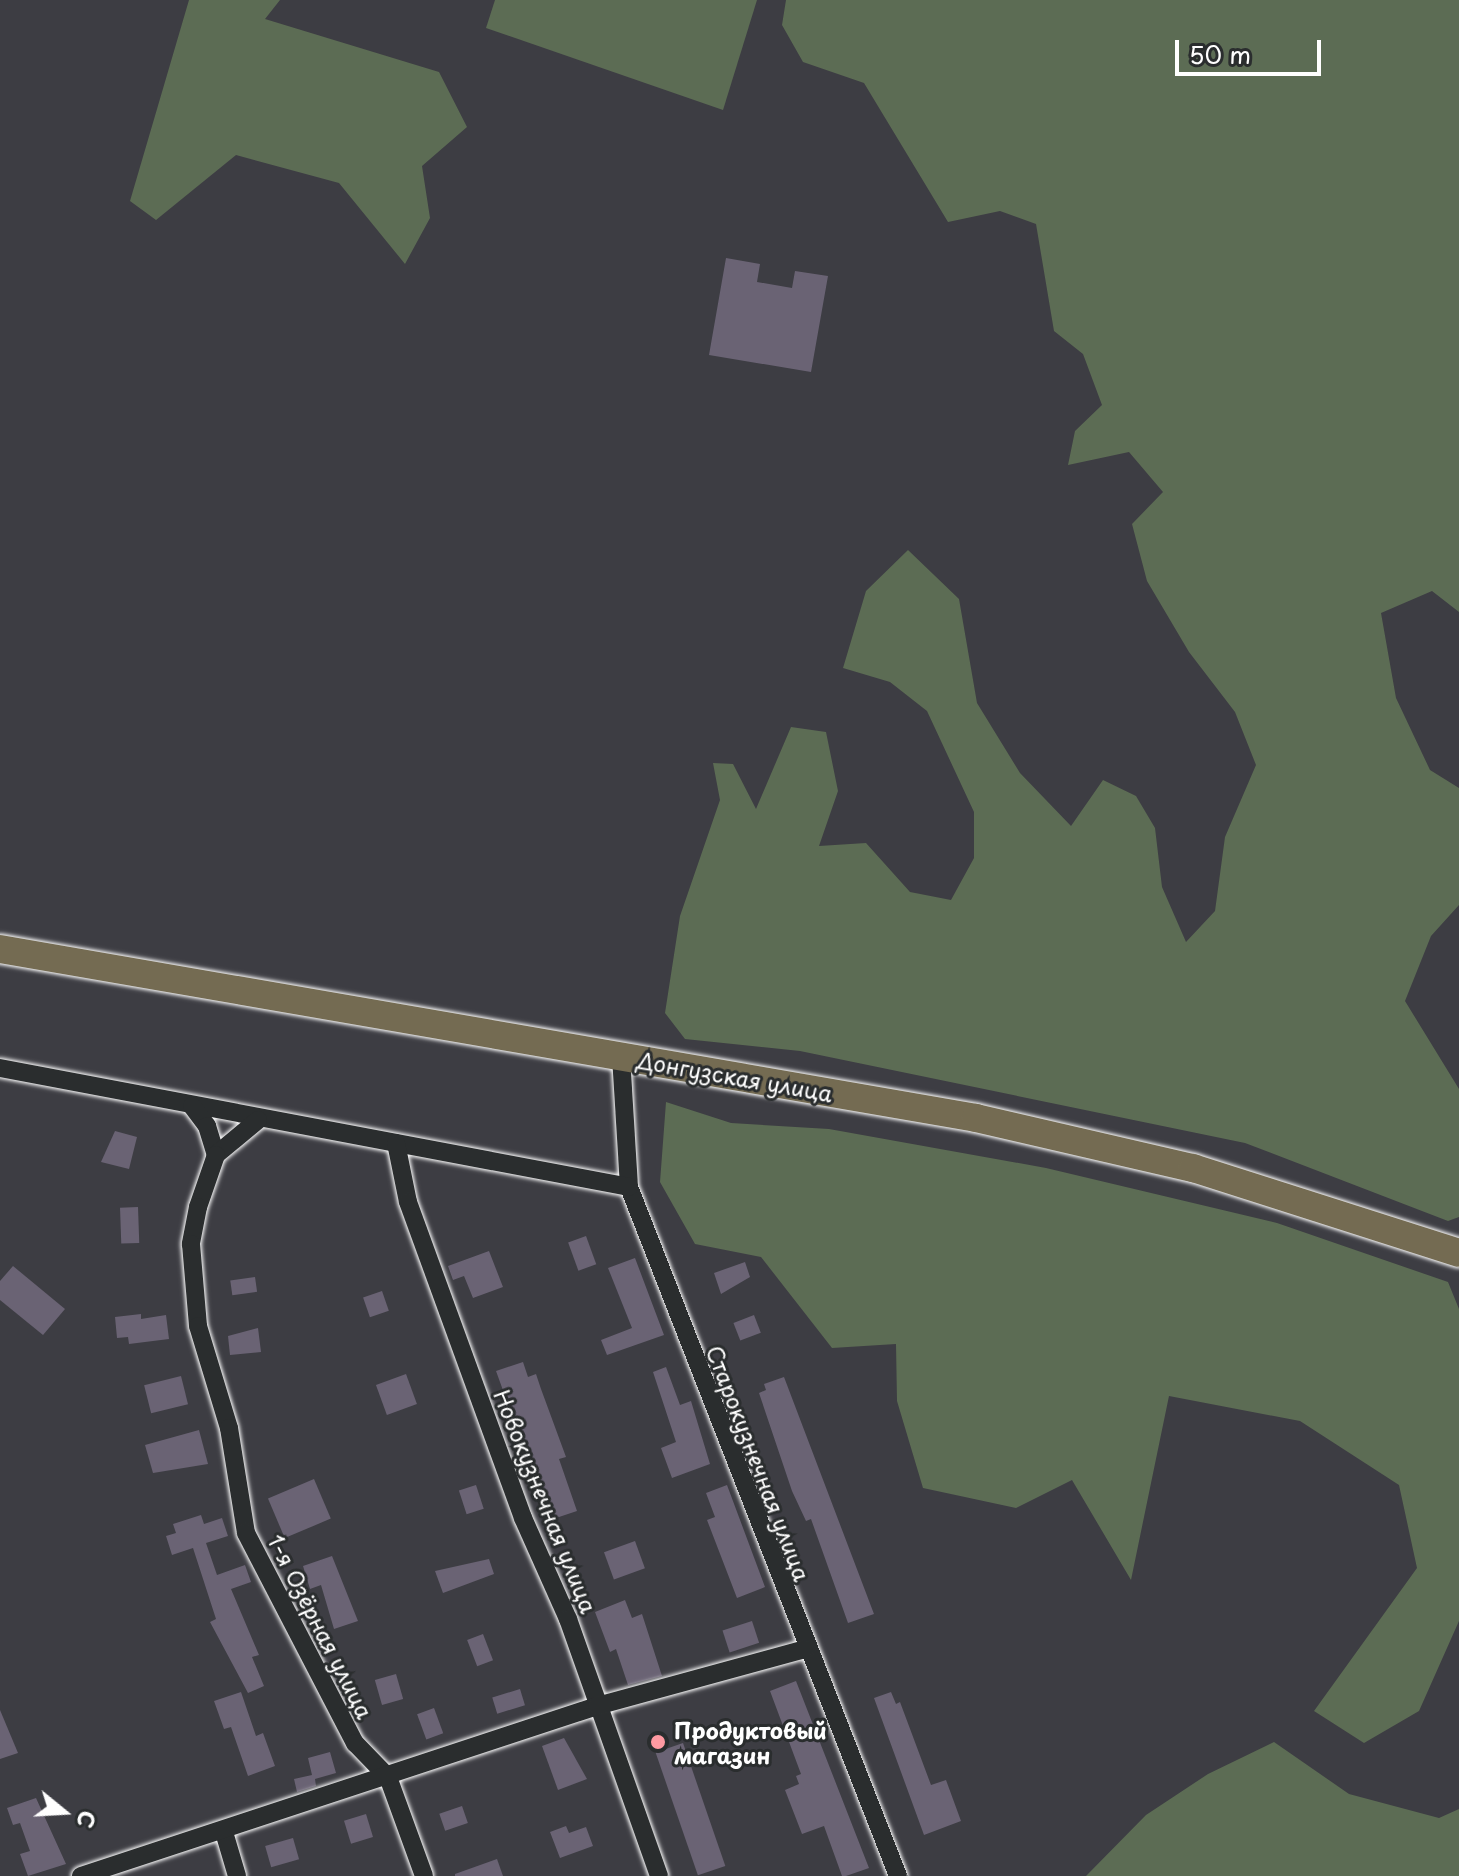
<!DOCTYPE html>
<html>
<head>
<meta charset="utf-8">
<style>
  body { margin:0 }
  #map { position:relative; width:1459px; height:1876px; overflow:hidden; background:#3d3d43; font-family:"Playpen Sans",sans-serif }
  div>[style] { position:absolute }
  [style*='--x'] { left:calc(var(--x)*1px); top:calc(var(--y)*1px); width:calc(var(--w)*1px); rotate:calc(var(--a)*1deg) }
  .green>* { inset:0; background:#5c6c54 }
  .building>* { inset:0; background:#6a6374; transform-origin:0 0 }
  .roads { filter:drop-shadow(0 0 2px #fff) drop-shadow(0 0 2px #fff) }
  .minor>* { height:18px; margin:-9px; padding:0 9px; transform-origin:9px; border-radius:9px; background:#2a2d2e }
  .primary>* { height:28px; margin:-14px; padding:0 14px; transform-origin:14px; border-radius:14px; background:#746b52 }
  .dots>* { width:22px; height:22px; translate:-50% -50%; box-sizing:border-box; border:4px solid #2a2d2e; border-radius:50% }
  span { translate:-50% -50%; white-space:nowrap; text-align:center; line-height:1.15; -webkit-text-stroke:6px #2a2d2e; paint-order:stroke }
  .street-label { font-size:22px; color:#fff }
  .poi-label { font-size:22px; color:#fff; font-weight:700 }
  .left { translate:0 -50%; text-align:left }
  .north { position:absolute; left:24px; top:1772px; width:80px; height:80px; -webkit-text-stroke:6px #2a2d2e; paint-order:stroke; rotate:108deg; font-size:22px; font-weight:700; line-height:32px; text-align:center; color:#fff }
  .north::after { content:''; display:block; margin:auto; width:28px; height:36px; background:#fff; clip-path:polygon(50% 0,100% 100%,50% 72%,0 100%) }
  .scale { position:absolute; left:1175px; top:40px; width:146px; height:36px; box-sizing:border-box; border:4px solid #fff; border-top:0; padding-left:10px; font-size:24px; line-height:28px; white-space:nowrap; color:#fff; -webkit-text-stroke:6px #2a2d2e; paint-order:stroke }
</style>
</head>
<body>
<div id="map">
  <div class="green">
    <div style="clip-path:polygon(189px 0,280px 0,265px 19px,439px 72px,467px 127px,422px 166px,430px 218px,405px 264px,339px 183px,236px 155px,156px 220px,130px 201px)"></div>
    <div style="clip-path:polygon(495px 0,757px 0,723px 110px,486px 28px)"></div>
    <div style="clip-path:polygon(786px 0,1459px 0,1459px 612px,1432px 591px,1381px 613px,1396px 698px,1430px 770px,1459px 788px,1459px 905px,1431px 936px,1405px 1001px,1459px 1089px,1459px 1217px,1448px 1221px,1245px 1143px,800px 1051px,685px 1039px,665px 1013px,680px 916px,720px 800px,713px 763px,733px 764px,756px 809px,791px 727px,826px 732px,838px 791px,819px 846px,866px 843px,910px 892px,951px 900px,974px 858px,974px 812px,927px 711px,890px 682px,843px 668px,866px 591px,908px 550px,959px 599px,977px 703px,1020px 773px,1071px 826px,1103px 780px,1136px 796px,1155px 828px,1162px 887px,1186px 942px,1215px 911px,1225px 837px,1256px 765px,1235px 712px,1189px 652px,1147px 581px,1132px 524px,1163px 492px,1129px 452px,1068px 465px,1075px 431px,1102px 405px,1083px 354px,1054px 331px,1036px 224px,1000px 211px,948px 222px,864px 83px,803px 62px,782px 25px)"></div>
    <div style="clip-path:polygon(666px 1102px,731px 1123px,829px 1129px,1046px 1168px,1277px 1223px,1448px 1282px,1459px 1309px,1459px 1621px,1419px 1711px,1364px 1743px,1314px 1711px,1417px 1568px,1399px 1485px,1300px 1421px,1169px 1396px,1131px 1580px,1072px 1480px,1016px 1508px,923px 1488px,897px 1401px,896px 1344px,832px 1348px,761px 1257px,695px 1244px,660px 1182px)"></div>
    <div style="clip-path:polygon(1274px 1742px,1349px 1794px,1439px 1818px,1459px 1809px,1459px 1876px,1086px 1876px,1146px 1815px,1208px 1774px)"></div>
  </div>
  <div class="building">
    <div style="clip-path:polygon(726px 258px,760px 264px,757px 282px,792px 288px,795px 271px,828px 276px,811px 372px,709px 355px)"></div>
    <div style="clip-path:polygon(115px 1131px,137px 1137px,129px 1169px,101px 1162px)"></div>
    <div style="left:138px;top:1207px;width:36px;height:18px;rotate:88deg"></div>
    <div style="left:586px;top:1236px;width:30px;height:19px;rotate:70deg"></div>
    <div style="clip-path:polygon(489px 1251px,503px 1287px,473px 1298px,464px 1276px,453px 1280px,448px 1266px)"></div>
    <div style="clip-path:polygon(635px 1258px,664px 1335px,607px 1355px,601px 1340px,632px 1328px,608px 1268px)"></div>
    <div style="clip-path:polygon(745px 1262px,750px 1277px,721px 1294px,714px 1273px)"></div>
    <div style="clip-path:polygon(13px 1266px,65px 1309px,43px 1335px,0 1300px,0 1281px)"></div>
    <div style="left:255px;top:1277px;width:15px;height:25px;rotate:82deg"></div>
    <div style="left:382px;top:1291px;width:21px;height:20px;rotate:71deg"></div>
    <div style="clip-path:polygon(141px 1314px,141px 1319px,166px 1315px,169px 1339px,129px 1344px,128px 1337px,117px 1338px,115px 1317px)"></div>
    <div style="left:754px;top:1315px;width:19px;height:22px;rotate:69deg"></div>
    <div style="clip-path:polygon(258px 1328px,261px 1352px,230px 1355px,228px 1336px)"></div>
    <div style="clip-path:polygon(523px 1362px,528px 1377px,536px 1374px,541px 1389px,566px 1457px,559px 1459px,577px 1511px,550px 1520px,496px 1371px)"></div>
    <div style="clip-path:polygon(666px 1367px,680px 1405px,691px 1401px,710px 1464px,672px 1478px,661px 1448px,676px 1442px,653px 1372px)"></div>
    <div style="left:406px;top:1374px;width:32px;height:32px;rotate:70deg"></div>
    <div style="left:181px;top:1376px;width:29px;height:38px;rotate:76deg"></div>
    <div style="clip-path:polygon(784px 1377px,874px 1614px,848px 1623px,811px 1519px,806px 1521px,792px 1491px,759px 1393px,766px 1390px,764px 1384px)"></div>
    <div style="clip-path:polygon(199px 1430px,208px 1464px,153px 1473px,145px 1445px)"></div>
    <div style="left:314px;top:1479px;width:43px;height:50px;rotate:67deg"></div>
    <div style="left:476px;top:1485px;width:25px;height:18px;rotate:72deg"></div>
    <div style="clip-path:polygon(727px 1485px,765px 1587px,737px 1598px,707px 1520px,715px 1517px,706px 1493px)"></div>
    <div style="clip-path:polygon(201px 1515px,204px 1524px,222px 1518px,228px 1536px,206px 1543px,217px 1575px,245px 1565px,251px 1582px,231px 1589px,259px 1655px,252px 1657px,264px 1686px,248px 1693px,210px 1622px,216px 1619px,193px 1548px,172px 1555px,166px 1536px,176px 1533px,173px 1524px)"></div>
    <div style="left:635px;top:1541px;width:29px;height:33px;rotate:70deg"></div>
    <div style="clip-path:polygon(332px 1556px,358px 1621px,334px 1629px,321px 1585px,310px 1589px,303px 1566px)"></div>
    <div style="clip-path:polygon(489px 1559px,494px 1574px,443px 1593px,435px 1571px)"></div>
    <div style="clip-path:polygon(625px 1600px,632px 1618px,642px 1614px,662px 1676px,628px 1685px,616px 1649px,610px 1652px,595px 1612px)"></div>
    <div style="left:752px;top:1621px;width:23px;height:31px;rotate:72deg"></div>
    <div style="left:483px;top:1634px;width:28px;height:17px;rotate:69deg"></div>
    <div style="left:396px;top:1674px;width:26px;height:22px;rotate:74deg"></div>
    <div style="clip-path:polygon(796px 1681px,869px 1868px,846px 1876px,842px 1876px,824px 1826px,802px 1834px,785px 1790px,799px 1784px,796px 1776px,801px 1774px,770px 1691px)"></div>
    <div style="left:520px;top:1689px;width:17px;height:29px;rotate:73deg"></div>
    <div style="clip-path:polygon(241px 1692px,256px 1736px,263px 1733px,275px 1766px,248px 1776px,231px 1727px,224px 1729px,214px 1701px)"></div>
    <div style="clip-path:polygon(891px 1692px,896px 1704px,900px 1702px,931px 1785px,946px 1780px,961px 1821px,924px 1835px,874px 1698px)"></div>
    <div style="left:434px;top:1708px;width:27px;height:18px;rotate:70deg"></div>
    <div style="clip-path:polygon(0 1710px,18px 1753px,0 1759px)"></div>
    <div style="clip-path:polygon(564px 1738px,587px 1779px,558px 1790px,542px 1746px)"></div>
    <div style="left:683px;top:1743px;width:130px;height:29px;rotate:71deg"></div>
    <div style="clip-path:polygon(330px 1752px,336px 1773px,315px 1779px,316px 1786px,297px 1792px,294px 1779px,312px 1775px,308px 1758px)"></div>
    <div style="clip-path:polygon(36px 1798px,66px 1864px,28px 1876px,20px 1854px,30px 1851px,20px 1823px,13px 1825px,7px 1808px)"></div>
    <div style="left:462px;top:1806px;width:18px;height:24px;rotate:71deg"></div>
    <div style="left:366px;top:1814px;width:24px;height:23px;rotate:73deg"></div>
    <div style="clip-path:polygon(566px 1826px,569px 1833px,586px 1827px,593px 1846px,560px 1858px,550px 1832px)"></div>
    <div style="left:293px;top:1838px;width:22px;height:29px;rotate:74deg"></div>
    <div style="clip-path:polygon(497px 1859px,503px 1876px,455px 1876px,455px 1874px)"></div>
  </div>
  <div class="roads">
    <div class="minor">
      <div style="--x:621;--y:1056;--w:131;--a:86.5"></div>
      <div style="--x:629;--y:1187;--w:740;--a:68.67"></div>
      <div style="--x:0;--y:1068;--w:640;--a:10.71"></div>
      <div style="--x:192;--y:1106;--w:25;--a:53"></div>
      <div style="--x:207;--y:1126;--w:30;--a:73"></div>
      <div style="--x:258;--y:1120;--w:55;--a:140.2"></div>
      <div style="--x:216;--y:1155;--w:55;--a:109.1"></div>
      <div style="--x:198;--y:1207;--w:38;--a:101"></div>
      <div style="--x:191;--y:1244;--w:82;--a:85.1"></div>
      <div style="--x:198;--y:1326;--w:107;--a:73.1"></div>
      <div style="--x:229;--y:1428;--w:106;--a:80.8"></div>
      <div style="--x:246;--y:1533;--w:237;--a:62.6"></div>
      <div style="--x:355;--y:1743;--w:47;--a:45.9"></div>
      <div style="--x:388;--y:1777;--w:105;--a:70"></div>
      <div style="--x:396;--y:1143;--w:60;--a:78.5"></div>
      <div style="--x:408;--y:1202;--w:336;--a:70"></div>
      <div style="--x:523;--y:1518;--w:111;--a:66"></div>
      <div style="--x:568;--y:1619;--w:273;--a:70.5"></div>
      <div style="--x:224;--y:1832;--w:46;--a:73.5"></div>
      <div style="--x:81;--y:1876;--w:543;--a:-18.23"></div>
      <div style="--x:597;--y:1706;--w:216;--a:-15.3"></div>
    </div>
    <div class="primary">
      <div style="--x:0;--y:949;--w:991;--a:9.82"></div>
      <div style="--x:976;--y:1118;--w:223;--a:13"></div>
      <div style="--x:1193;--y:1168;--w:279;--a:17.7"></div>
    </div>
  </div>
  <div class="dots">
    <div style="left:658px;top:1742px;background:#ff9aa2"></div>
  </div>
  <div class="street-label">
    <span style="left:735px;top:1076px;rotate:10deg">Донгузская улица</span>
    <span style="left:759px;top:1463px;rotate:69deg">Старокузнечная улица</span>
    <span style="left:546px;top:1501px;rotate:68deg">Новокузнечная улица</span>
    <span style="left:321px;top:1626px;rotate:63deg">1-я Озёрная улица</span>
  </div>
  <div class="poi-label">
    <span class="left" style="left:674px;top:1742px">Продуктовый<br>магазин</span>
  </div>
  <div class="north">С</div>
  <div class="scale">50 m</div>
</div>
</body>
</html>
